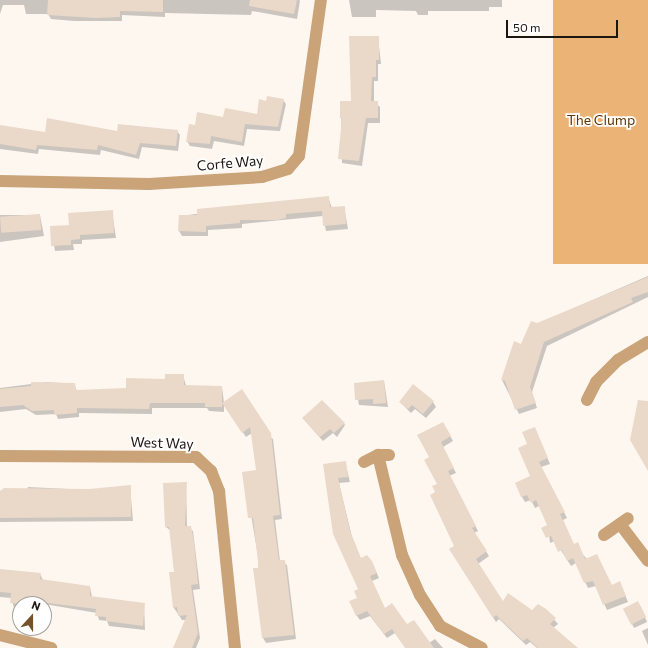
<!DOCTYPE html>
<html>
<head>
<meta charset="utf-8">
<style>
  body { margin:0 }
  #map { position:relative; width:648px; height:648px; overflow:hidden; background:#fef7f0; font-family:Commissioner,sans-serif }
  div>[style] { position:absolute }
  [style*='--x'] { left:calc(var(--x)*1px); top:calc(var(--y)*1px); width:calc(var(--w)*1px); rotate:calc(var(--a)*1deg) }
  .forest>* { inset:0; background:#ebb376; transform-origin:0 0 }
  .shadow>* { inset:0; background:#0003 }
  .building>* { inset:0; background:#ead9c8; transform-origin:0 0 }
  .street>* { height:12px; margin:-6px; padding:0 6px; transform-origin:6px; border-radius:6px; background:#caa379 }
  span { translate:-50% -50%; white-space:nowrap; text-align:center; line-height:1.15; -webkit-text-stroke:3.5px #fff; paint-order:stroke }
  .park-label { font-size:14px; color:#5d3806 }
  .street-label { font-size:14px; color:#1c1610 }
  .north { position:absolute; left:12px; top:596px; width:40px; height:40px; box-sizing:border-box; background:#fff; border:1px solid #a4a29f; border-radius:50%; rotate:21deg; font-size:11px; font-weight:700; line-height:16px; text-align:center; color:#1c1610 }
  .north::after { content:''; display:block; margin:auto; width:14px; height:18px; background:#74522a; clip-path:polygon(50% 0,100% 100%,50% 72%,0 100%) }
  .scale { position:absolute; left:506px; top:20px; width:112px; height:18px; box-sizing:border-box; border:2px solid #1c1610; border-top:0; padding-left:5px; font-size:12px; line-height:14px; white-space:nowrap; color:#1c1610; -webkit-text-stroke:3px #fff; paint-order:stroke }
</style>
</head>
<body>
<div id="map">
  <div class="forest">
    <div style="left:553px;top:0;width:95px;height:264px"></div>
  </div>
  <div class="shadow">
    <div style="clip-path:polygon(0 0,299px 0,300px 1px,297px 19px,252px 11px,251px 15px,165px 13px,165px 17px,122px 15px,122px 21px,74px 21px,51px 19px,48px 14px,26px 14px,24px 5px,3px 5px,0 14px)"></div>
    <div style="clip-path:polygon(349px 0,502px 0,502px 7px,489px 7px,489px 11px,428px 11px,428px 15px,418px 15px,416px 11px,376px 10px,376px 17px,352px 17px)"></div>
    <div style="clip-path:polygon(378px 37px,381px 64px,378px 64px,378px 81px,374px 81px,374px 102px,380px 107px,380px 123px,368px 123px,362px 166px,342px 163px,341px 102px,352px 102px)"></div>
    <div style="clip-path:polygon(283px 100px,286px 104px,280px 131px,247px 129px,244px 146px,214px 141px,212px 149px,190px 146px,187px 141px,196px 126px,224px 118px,257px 116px,266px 102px)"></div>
    <div style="clip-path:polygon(0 126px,46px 133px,177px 131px,180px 135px,178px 151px,142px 147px,139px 159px,101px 150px,100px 155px,39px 149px,38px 154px,0 149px)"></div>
    <div style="clip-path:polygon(328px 197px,332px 208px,344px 207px,348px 229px,326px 231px,323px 216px,242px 224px,242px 228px,208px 230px,208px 236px,182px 236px,179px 231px,180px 216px)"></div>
    <div style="clip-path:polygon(112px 211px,116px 238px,82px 240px,82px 244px,73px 244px,74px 250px,55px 251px,51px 227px,70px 226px)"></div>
    <div style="clip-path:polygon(0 215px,40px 215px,44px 236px,0 242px)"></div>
    <div style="clip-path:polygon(648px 276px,648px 297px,547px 346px,532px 392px,537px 408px,519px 414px,502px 380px,537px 324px)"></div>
    <div style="clip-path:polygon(183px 375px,186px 386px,222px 387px,224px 403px,273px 439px,282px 519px,275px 520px,280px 561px,287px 565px,296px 639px,266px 643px,263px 638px,254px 569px,258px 569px,259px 562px,244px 473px,257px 471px,252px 433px,246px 437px,224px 404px,224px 412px,209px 411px,207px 408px,152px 408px,152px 414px,79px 413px,79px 417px,58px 419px,56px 414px,36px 415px,26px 409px,0 412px,0 388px,47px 382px,74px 384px,77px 391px,127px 389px)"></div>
    <div style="clip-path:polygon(384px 381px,388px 407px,359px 405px,355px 384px)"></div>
    <div style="clip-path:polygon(400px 402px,433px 402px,436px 407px,426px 418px,415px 409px,411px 413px)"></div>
    <div style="clip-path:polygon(342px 421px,345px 425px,337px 437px,333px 433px,323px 441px,306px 422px)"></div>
    <div style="clip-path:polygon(443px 423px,453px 441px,443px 447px,456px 473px,449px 476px,478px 531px,474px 533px,489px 556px,478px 564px,502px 603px,532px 611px,546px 610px,558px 624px,553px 628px,575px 648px,537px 648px,530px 642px,526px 645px,499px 619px,496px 622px,453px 554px,455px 546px,436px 493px,438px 484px,430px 457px)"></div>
    <div style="clip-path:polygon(537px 434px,550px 464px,541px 467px,567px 518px,563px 520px,574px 545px,612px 586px,620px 583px,628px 602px,607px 610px,596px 586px,588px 588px,576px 563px,571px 566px,555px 541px,550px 543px,548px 525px,539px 506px,535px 508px,531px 500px,525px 502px,522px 497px,516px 483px,531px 477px,528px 444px)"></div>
    <div style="clip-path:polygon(345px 462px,350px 482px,339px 483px,352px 537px,361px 559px,374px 567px,379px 578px,372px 581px,385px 609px,429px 643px,435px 639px,443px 648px,406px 648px,395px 633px,387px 638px,370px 616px,360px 620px,357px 616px,351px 602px,358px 599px,360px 589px,324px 465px)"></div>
    <div style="clip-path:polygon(186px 483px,187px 527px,193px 531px,200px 589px,193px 590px,200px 638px,196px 648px,174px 648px,186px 620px,182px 620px,174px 608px,175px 573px,171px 531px,166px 527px)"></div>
    <div style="clip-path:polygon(130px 486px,133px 521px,0 522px,0 492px,27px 490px,28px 487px,89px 490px)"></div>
    <div style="clip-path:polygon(0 570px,40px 574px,43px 580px,90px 587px,92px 597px,144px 604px,145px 630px,109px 626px,107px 621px,99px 620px,97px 613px,44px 604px,20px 604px,20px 608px,14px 608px,11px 598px,0 597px)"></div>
    <div style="clip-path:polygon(641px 607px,647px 622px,634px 628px,625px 609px)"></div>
    <div style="clip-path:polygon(648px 628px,648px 645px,642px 631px)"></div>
  </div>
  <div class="building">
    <div style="clip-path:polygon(48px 0,163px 0,163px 12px,120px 11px,120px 17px,96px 18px,47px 15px)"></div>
    <div style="clip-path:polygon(250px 0,297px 0,294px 14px,249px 6px)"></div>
    <div style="clip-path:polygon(349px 36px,379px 36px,379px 60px,376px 60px,376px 77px,372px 77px,371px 101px,378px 101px,378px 118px,366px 118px,359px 161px,338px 159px,342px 118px,340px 118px,340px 101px,351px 101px)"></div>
    <div style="clip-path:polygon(267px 96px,284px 99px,278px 127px,245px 124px,242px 142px,211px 136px,210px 144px,186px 142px,189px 124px,195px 125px,197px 112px,223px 117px,225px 108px,257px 114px,259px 99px,266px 101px)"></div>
    <div style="clip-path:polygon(47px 118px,117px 131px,118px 124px,178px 130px,176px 146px,140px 143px,136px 155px,98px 145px,97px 150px,37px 145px,36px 150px,0 144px,0 125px,45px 132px)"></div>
    <div style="clip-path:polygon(329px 196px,330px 207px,345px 206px,346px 224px,323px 226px,322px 211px,286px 214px,286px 218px,278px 220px,240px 220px,240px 223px,206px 226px,206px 232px,178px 231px,179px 215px,197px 215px,197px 209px)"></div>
    <div style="clip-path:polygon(113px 210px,114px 233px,80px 235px,80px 239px,71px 240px,71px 245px,51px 246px,50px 226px,69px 225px,68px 213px)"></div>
    <div style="left:40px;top:214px;width:16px;height:40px;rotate:86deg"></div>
    <div style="clip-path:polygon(648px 277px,648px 292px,631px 298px,633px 302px,544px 342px,530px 387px,536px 403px,515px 410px,505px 381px,501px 380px,514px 341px,521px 344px,531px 321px,537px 323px)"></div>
    <div style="clip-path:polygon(165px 374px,184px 374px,184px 385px,222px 386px,222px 407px,205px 407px,205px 403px,150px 403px,149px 409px,77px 408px,77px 413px,54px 415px,54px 410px,32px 411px,23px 405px,0 407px,0 389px,31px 386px,31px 382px,75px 383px,76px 390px,126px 388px,126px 378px,165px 379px)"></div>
    <div style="clip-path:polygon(384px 380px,386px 403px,373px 404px,373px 399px,355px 400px,354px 383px)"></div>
    <div style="clip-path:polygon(413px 384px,434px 401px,423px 414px,412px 405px,408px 409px,399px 402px)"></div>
    <div style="clip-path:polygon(242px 389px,271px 433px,280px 515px,273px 516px,279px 560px,285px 560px,294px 635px,262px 638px,253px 568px,258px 568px,258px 562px,253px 518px,248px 518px,242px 472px,256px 470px,250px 427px,242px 433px,222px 403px)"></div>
    <div style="clip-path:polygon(322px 400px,345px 423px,334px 433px,330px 429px,320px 437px,302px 418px)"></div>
    <div style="clip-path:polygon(638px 400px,648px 401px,648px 471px,630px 440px)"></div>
    <div style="clip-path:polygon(443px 422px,451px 436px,441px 442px,454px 468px,448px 471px,476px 526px,472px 528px,487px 551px,476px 559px,503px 601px,508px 593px,532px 610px,538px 604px,546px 609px,556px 618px,550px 624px,578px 648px,538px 648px,527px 638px,523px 641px,496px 615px,493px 618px,449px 549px,454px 546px,430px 495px,435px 492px,432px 486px,437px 484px,424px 460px,429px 457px,417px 435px)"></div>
    <div style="clip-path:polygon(535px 427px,548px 458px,539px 462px,565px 512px,560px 514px,574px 544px,578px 542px,585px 559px,597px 554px,612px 585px,620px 581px,626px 596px,603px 605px,593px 581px,584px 583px,573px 558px,567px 561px,562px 550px,558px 552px,551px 536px,546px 538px,541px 528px,547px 525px,536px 500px,531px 503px,527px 495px,521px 497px,515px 483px,530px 476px,518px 448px,527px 444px,522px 432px)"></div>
    <div style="clip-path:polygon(346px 461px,348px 477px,338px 478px,350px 531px,361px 558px,367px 555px,372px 561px,377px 573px,370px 576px,385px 608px,392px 603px,407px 624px,414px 620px,434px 648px,405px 648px,392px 629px,384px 634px,367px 611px,356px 616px,349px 601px,357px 598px,354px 591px,358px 589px,333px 534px,323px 464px)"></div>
    <div style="clip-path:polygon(187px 482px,185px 526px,191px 526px,194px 542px,198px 584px,191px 585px,198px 633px,192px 648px,173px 648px,187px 615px,178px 616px,177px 607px,173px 608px,169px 572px,174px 572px,169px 527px,165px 527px,163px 483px)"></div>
    <div style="clip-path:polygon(131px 485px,131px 517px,0 518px,0 491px,4px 488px,89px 489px)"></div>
    <div style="clip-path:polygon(0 569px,41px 573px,40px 579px,90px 586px,90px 596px,145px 603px,143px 626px,106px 621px,106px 617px,95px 616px,96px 609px,24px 600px,24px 604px,10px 603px,11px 593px,0 592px)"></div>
    <div style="left:638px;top:601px;width:18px;height:17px;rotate:63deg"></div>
  </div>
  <div class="street">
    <div style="--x:0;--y:181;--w:149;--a:1.2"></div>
    <div style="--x:149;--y:184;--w:113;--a:-3.5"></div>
    <div style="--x:262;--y:177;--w:27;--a:-17"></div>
    <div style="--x:288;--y:169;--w:17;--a:-50"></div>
    <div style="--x:299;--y:156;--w:158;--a:-82"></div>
    <div style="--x:587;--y:400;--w:20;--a:-63"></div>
    <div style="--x:596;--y:382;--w:31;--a:-45"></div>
    <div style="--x:618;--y:360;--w:35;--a:-31"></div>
    <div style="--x:378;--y:455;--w:103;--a:76.5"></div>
    <div style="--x:402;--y:555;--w:44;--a:65.8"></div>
    <div style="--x:420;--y:595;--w:37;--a:57"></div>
    <div style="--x:440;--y:626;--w:47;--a:27.6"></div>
    <div style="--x:0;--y:456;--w:196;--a:0.3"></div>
    <div style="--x:196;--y:457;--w:21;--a:43"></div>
    <div style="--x:211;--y:471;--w:22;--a:68"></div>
    <div style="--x:219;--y:491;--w:158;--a:84.2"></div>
    <div style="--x:364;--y:462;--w:16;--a:-27"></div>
    <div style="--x:378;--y:455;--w:11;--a:0"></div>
    <div style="--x:620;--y:524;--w:46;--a:52.9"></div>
    <div style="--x:604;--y:535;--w:29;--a:-35"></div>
    <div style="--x:0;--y:635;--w:53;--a:14.3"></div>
  </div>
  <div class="park-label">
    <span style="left:601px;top:120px">The Clump</span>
  </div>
  <div class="street-label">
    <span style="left:230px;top:163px;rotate:-5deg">Corfe Way</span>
    <span style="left:162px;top:443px;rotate:2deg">West Way</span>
  </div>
  <div class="north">N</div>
  <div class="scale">50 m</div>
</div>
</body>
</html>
